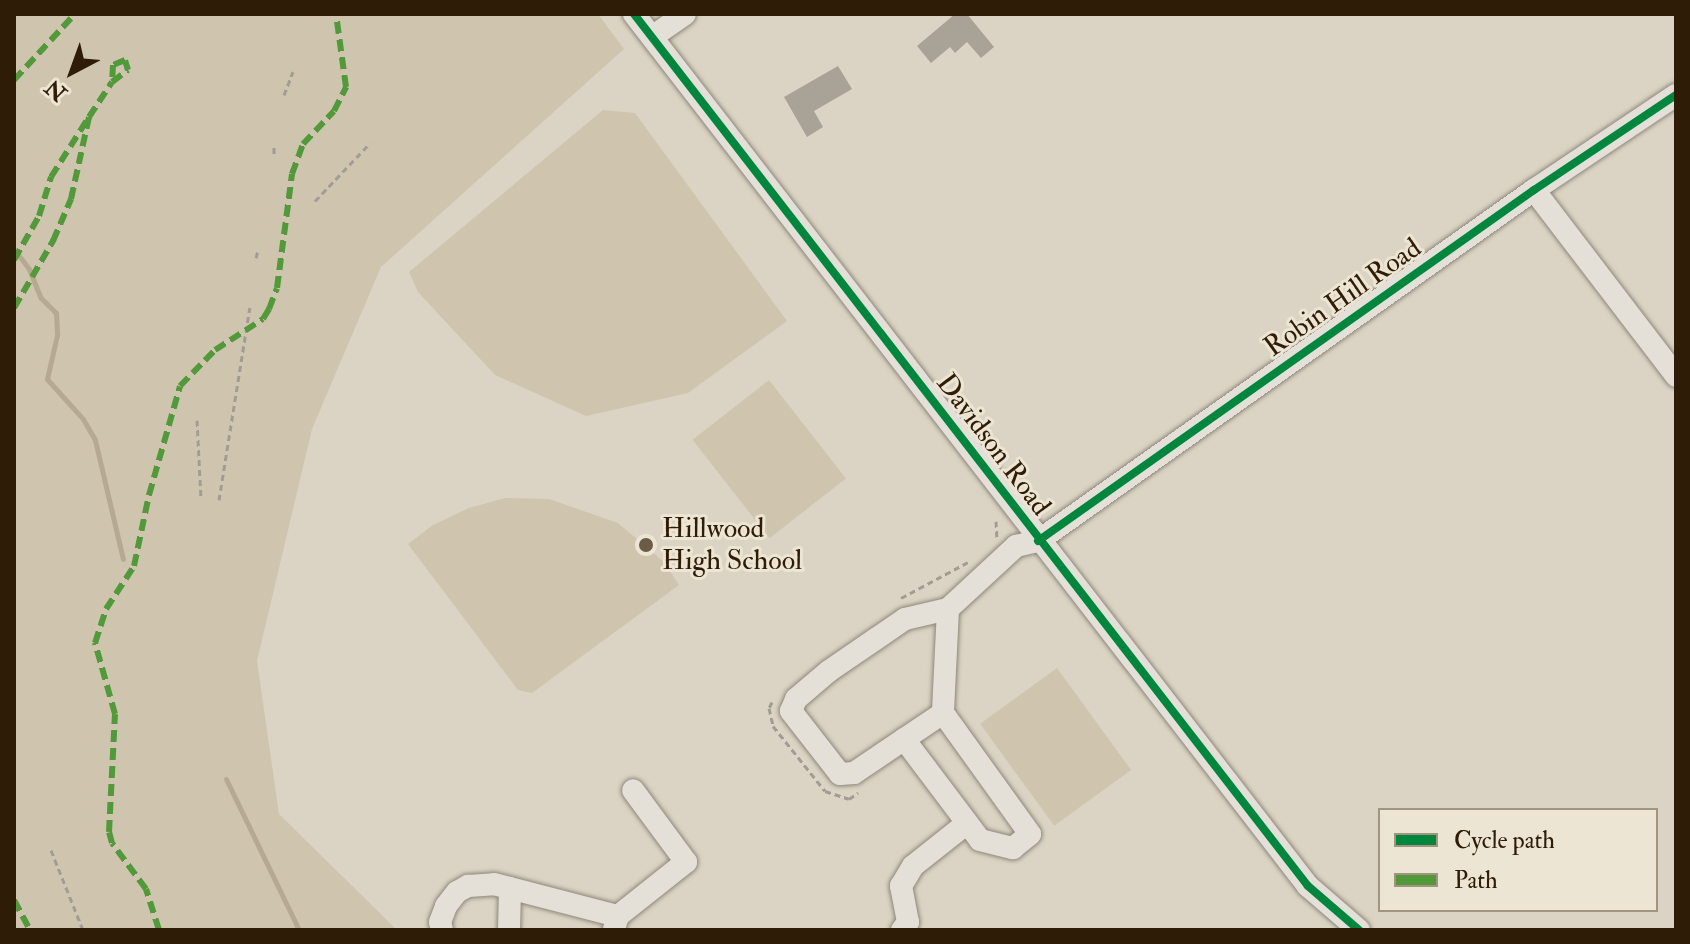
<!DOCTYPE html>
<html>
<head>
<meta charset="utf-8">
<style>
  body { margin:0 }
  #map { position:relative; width:1690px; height:944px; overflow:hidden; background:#dbd4c4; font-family:"IM FELL Double Pica",serif }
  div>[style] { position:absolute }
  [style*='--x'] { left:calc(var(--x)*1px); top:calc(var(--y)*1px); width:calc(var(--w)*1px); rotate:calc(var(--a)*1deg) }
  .green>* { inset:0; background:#cfc4ae; transform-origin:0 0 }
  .stream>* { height:5px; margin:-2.5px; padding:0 2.5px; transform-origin:2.5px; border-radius:2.5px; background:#b6a992 }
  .building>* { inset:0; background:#a9a296 }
  .path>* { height:3px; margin-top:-1.5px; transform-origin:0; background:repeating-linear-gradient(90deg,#a19c94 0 6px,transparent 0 10px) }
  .roads { filter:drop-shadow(0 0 2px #8e887b) drop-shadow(0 0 2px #8e887b) }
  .minor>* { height:22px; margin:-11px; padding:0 11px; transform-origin:11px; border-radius:11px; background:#e4e0d8 }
  .quiet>* { height:6px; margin-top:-3px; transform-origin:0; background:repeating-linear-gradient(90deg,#509a3a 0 12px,transparent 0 18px) }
  .cycleway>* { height:8px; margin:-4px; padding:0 4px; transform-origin:4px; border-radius:4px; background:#00873e }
  .dots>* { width:22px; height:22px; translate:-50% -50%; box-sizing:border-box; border:4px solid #ede5d3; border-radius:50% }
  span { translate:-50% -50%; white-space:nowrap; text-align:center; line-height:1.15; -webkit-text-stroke:6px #ede5d3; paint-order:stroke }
  .street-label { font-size:28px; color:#2e1c06 }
  .poi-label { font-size:28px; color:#2e1c06 }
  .left { translate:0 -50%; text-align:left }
  .frame { position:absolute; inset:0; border:16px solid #2e1c06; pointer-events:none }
  .legend { position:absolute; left:1378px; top:808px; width:280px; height:104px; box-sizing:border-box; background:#ede5d3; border:2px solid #a19581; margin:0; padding:10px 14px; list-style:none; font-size:24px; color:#2e1c06 }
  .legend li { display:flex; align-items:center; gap:16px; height:40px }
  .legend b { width:40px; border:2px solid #a19581 }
  .north { position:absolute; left:32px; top:32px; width:80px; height:80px; -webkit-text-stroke:6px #ede5d3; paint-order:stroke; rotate:221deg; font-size:22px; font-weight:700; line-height:32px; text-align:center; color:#2e1c06 }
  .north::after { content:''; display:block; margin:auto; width:28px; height:36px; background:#2e1c06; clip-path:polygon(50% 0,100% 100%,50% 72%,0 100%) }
</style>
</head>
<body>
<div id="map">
  <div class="green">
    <div style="clip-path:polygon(14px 14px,598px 14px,624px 49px,381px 267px,312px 429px,257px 661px,279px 814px,397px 930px,14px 930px)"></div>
    <div style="clip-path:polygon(603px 110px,635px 113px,787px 321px,688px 393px,586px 416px,495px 375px,418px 292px,409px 272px)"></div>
    <div style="left:769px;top:380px;width:125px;height:97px;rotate:52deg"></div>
    <div style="clip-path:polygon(505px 498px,549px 499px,618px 523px,664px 562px,679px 585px,532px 693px,518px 690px,408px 544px,433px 525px,469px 508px)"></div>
    <div style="left:1057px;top:668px;width:126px;height:95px;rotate:54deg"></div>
  </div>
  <div class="stream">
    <div style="--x:14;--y:249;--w:25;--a:53"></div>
    <div style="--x:29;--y:269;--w:31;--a:68"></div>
    <div style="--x:41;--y:298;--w:21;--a:45"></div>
    <div style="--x:56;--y:313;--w:22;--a:87"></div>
    <div style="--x:57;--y:335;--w:45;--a:102.8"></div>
    <div style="--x:47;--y:379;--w:54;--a:48"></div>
    <div style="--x:83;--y:419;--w:24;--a:60"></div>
    <div style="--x:95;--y:440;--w:122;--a:76.8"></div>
    <div style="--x:226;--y:779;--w:168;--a:64.2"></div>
  </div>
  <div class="building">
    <div style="clip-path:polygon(955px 14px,967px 14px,994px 47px,981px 58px,967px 42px,955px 53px,950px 47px,931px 63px,917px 46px)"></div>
    <div style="clip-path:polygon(838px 66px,852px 89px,814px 111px,823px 127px,807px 137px,784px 97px)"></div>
  </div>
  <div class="path">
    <div style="--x:284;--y:95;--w:25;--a:-69"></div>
    <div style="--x:274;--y:154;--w:9;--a:-90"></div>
    <div style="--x:315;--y:201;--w:80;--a:-46.5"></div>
    <div style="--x:256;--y:258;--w:8;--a:-76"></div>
    <div style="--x:197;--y:420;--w:78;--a:87.1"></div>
    <div style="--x:219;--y:500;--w:195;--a:-80.9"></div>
    <div style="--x:996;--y:521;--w:17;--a:87"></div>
    <div style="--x:901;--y:598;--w:76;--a:-28.2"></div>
    <div style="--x:772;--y:702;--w:7;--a:117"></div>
    <div style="--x:769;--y:708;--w:18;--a:77"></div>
    <div style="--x:773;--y:726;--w:83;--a:51.3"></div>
    <div style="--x:825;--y:791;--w:25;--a:18"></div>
    <div style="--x:849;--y:799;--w:11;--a:-34"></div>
    <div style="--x:51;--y:850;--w:86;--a:68.2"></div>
  </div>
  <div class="roads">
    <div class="minor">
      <div style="--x:634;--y:14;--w:1102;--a:52.3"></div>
      <div style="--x:1308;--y:886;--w:67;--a:40.8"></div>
      <div style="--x:652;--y:37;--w:40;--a:-34.9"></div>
      <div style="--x:1534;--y:190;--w:234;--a:52.6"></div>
      <div style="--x:948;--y:609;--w:104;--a:92.8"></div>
      <div style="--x:943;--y:713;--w:107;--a:146"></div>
      <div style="--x:854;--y:773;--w:14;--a:176"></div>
      <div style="--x:840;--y:774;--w:80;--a:-127.9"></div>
      <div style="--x:791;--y:711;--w:13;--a:-67"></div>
      <div style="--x:796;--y:699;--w:43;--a:-40.3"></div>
      <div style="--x:829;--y:671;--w:92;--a:-34.4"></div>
      <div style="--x:905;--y:619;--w:44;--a:-13.1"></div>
      <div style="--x:948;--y:609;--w:93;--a:-42.8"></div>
      <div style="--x:1016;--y:546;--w:23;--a:-13"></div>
      <div style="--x:1038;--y:541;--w:608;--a:-35.29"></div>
      <div style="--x:1534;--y:190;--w:171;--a:-33.8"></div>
      <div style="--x:904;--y:739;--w:126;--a:53"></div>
      <div style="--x:980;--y:840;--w:34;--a:14"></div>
      <div style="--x:1013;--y:848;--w:22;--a:-39"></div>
      <div style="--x:1030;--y:834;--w:149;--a:-125.7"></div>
      <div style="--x:614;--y:929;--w:14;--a:-73"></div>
      <div style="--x:618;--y:916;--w:87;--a:-38.5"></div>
      <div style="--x:686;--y:862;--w:89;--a:-126.4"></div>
      <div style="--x:442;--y:930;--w:8;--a:-104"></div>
      <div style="--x:440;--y:922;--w:17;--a:-69"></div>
      <div style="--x:446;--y:906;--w:18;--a:-52"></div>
      <div style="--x:457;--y:892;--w:13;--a:-29"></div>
      <div style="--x:468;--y:886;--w:26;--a:-4"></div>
      <div style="--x:494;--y:884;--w:128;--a:14.5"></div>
      <div style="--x:509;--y:930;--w:42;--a:-88.6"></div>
      <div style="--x:902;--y:930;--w:10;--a:-53"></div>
      <div style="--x:908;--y:922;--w:37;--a:-101"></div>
      <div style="--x:901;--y:886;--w:23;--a:-59"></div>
      <div style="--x:913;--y:866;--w:69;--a:-38.5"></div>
    </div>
  </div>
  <div class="quiet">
    <div style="--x:14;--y:80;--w:90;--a:-47.3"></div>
    <div style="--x:14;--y:260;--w:51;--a:-60.4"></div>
    <div style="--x:39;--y:216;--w:41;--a:-72.9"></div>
    <div style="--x:51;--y:177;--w:67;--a:-57.7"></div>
    <div style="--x:14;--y:308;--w:78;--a:-59.8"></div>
    <div style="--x:53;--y:241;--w:46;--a:-66.8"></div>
    <div style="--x:71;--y:199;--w:84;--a:-77.6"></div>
    <div style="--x:89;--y:117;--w:42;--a:-56.7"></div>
    <div style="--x:112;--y:82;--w:20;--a:-37"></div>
    <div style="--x:128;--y:70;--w:10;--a:-107"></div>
    <div style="--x:125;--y:60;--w:13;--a:157"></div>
    <div style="--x:113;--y:65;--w:17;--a:93"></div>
    <div style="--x:14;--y:900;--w:34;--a:62"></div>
    <div style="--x:159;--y:930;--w:43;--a:-107.6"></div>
    <div style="--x:146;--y:889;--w:57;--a:-126.5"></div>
    <div style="--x:112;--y:843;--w:11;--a:-105"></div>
    <div style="--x:109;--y:832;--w:118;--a:-87.1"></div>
    <div style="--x:115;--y:714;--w:74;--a:-105.7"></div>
    <div style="--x:95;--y:643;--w:36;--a:-72"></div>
    <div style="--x:106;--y:609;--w:51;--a:-56.9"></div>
    <div style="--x:134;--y:566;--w:73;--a:-78.1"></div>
    <div style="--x:149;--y:495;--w:113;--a:-74.1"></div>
    <div style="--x:180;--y:386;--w:50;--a:-45.8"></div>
    <div style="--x:215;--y:350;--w:57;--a:-32.9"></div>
    <div style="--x:263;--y:319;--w:12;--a:-59"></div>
    <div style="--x:269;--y:309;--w:22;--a:-69"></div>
    <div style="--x:277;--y:288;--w:115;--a:-82.5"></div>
    <div style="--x:292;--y:174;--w:32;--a:-70"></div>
    <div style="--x:303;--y:144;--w:45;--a:-46.8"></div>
    <div style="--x:334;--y:111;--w:27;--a:-63"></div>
    <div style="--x:346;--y:87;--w:74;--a:-97.8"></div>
  </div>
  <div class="cycleway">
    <div style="--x:634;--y:14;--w:1102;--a:52.3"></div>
    <div style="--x:1308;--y:886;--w:67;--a:40.8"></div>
    <div style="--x:1038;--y:541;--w:608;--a:-35.29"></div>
    <div style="--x:1534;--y:190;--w:171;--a:-33.8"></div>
  </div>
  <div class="dots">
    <div style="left:646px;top:545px;background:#6b5c48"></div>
  </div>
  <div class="street-label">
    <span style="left:1343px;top:298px;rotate:-35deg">Robin Hill Road</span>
    <span style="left:993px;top:445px;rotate:53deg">Davidson Road</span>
  </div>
  <div class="poi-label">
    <span class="left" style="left:662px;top:545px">Hillwood<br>High School</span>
  </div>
  <div class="frame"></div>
  <ul class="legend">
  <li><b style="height:10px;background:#00873e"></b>Cycle path</li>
  <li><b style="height:10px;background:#509a3a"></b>Path</li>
  </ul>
  <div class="north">N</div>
</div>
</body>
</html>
